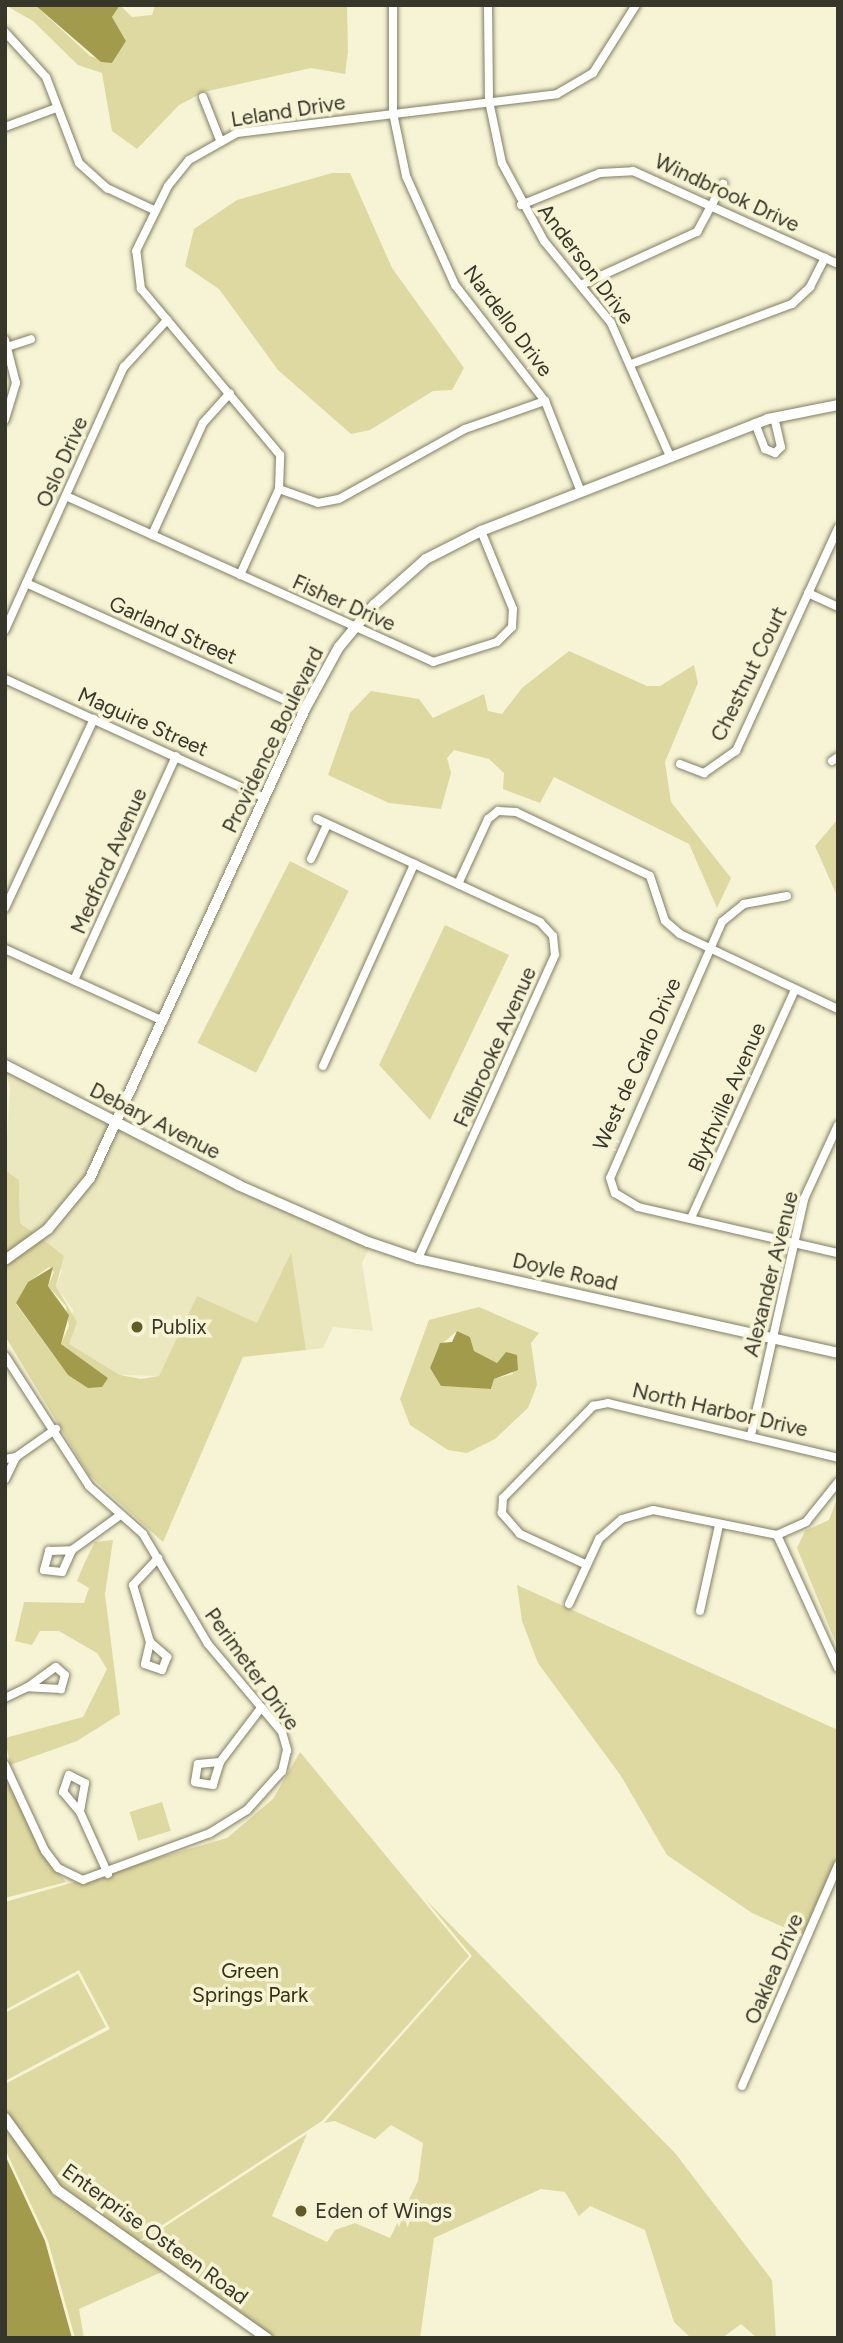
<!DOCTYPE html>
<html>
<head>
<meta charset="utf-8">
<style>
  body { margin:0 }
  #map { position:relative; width:843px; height:2343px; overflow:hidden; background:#f6f4d4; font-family:Figtree,sans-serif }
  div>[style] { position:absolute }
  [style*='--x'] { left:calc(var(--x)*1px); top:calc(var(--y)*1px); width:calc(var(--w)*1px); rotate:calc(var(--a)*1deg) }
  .built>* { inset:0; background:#ebe8c0 }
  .green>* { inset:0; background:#ded9a1; transform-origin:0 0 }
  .water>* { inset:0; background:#a29b4b }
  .roads { filter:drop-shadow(0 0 2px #817f62) drop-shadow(0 0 2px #817f62) }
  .street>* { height:8px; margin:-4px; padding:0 4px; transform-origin:4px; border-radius:4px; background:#fff }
  .secondary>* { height:10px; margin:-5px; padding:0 5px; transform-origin:5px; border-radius:5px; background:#fff }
  .dots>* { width:19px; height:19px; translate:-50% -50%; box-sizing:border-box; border:4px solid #f6f4d4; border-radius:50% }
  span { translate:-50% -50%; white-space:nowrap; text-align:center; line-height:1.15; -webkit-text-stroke:7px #f6f4d4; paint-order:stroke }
  .street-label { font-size:21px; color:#37362a }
  .poi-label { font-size:21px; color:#37362a }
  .left { translate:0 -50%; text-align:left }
  .park-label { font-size:21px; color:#373310 }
  .frame { position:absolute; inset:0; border:7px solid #37362a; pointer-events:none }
</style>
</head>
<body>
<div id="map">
  <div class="built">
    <div style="clip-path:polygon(5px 1069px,111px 1125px,87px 1176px,35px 1234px,20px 1223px,19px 1180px,5px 1170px,10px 1088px)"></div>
    <div style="clip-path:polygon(117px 1128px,370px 1247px,362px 1263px,373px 1331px,333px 1327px,323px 1348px,306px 1350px,290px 1253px,257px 1324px,174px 1348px,159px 1376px,120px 1375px,68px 1344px,73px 1310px,56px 1286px,62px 1271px,41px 1238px,75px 1206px)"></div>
  </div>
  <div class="green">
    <div style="clip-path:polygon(5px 5px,35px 5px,90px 56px,112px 63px,126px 41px,112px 17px,120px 5px,132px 17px,152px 15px,155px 5px,347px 5px,348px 52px,345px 74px,311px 68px,204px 92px,179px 105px,137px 149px,112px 131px,102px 73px,78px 65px,33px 21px)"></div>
    <div style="clip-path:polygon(332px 173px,350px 173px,392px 268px,464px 368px,452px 390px,433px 391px,370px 430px,351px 434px,278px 370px,219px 289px,185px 266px,194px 229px,237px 200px)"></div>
    <div style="clip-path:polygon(569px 651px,647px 686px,660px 686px,694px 665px,698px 683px,665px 762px,671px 802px,731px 878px,717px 908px,689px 844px,554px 777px,540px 803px,503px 789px,504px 773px,489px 759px,454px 750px,447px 758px,451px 773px,441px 809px,389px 803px,328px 775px,350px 713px,371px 691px,419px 699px,433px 718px,484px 694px,488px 711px,502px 714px,522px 688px)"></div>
    <div style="clip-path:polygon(838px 819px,838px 898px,815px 846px)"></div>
    <div style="left:290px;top:861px;width:66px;height:204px;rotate:27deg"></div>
    <div style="clip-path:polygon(445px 925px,509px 955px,430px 1120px,379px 1065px)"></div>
    <div style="clip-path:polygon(5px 1170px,19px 1180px,20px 1223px,35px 1234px,5px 1255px)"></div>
    <div style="clip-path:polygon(evenodd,41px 1238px,64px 1256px,56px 1286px,77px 1322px,69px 1344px,120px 1375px,141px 1379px,159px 1376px,197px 1296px,257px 1323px,291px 1252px,306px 1350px,243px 1357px,163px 1542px,89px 1475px,5px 1336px,5px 1264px,41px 1238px,49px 1267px,54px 1272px,48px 1286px,66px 1306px,69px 1326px,61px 1344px,108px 1378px,68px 1375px,16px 1304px,28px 1282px,49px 1267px)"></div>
    <div style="clip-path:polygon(evenodd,479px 1307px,539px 1333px,531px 1343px,537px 1385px,528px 1408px,495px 1439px,467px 1453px,448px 1450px,410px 1425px,400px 1399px,429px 1320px,479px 1307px,457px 1331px,470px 1337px,474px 1351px,497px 1363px,506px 1352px,512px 1355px,513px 1374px,494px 1379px,491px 1389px,441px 1386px,430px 1368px,438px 1347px,457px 1331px)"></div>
    <div style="clip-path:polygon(838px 1496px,838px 1648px,797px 1548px,805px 1531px,829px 1520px)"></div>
    <div style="clip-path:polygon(113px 1540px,105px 1594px,120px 1714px,77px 1741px,10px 1765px,5px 1738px,83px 1717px,107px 1669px,97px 1653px,59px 1631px,40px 1631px,32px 1645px,15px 1641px,24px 1602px,84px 1603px,89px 1588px,77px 1581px,84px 1564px,95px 1542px)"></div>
    <div style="clip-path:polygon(517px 1585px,838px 1730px,838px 1856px,803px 1936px,752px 1913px,667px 1855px,621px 1776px,538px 1663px,522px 1621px)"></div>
    <div style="clip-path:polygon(300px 1752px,469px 1956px,322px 2121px,135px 2243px,62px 2192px,5px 2113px,5px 2084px,110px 2029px,79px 1970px,5px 2010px,5px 1902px,227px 1838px,273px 1799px)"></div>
    <div style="clip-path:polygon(5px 1774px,40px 1851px,66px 1882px,5px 1898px)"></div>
    <div style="left:162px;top:1802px;width:30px;height:34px;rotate:73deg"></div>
    <div style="clip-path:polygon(425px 1899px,675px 2153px,772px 2280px,776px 2338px,757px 2338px,741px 2324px,722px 2338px,691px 2338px,674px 2322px,645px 2230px,590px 2206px,579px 2216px,565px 2192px,541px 2189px,434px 2238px,420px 2338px,274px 2338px,138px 2244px,307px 2134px,272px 2216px,327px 2242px,335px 2230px,355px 2223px,390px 2238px,418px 2181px,423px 2143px,391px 2125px,375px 2139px,335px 2121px,324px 2123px,472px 1956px)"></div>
    <div style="clip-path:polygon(78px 1974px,106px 2027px,5px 2081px,5px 2013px)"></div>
    <div style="clip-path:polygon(5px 2126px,54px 2193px,164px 2271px,79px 2309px,84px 2338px,75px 2338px,48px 2241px,5px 2149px)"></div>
  </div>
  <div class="water">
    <div style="clip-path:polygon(35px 5px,120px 5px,112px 17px,126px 41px,112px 63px,101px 62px)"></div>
    <div style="clip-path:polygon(53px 1267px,48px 1286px,69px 1315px,61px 1344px,108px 1378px,102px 1387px,88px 1388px,68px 1375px,16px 1303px,28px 1282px)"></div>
    <div style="clip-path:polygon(457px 1331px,470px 1337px,474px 1351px,497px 1363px,506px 1352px,517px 1355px,518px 1370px,494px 1379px,491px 1389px,441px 1386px,430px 1368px,440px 1343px,452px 1342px)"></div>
    <div style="clip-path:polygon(5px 2155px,45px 2241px,72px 2338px,5px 2338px)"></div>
  </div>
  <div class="roads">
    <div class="street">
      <div style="--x:393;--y:5;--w:108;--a:90"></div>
      <div style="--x:393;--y:113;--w:64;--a:78.3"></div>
      <div style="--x:406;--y:176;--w:120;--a:65.8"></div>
      <div style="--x:455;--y:285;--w:147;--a:52.2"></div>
      <div style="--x:545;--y:401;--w:98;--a:68.4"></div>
      <div style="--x:488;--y:5;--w:96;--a:89.4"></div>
      <div style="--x:489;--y:101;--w:63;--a:78.2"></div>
      <div style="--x:502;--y:163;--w:89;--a:61.7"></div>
      <div style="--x:544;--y:241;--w:106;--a:50.7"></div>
      <div style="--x:611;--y:323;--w:145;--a:66.1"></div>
      <div style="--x:5;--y:32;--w:61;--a:47.7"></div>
      <div style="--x:46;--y:77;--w:92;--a:69"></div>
      <div style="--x:79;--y:163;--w:38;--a:42"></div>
      <div style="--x:107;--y:188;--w:52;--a:25.1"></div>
      <div style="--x:203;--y:97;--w:46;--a:68.4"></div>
      <div style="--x:5;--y:127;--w:54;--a:-20.4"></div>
      <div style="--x:521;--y:205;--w:85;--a:-22.1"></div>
      <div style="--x:600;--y:173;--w:33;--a:-3"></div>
      <div style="--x:633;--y:171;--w:225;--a:24.4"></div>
      <div style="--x:581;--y:285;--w:128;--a:-24.6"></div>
      <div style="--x:697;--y:232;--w:55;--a:-61.6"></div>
      <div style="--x:5;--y:340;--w:44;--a:75.7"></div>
      <div style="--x:16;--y:383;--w:39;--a:107"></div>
      <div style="--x:10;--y:346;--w:22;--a:-18"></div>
      <div style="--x:634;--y:363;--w:169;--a:-20.5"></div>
      <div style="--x:792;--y:304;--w:25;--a:-43"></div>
      <div style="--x:810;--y:287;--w:33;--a:-63"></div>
      <div style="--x:755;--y:423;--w:28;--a:69"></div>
      <div style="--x:765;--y:449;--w:11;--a:22"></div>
      <div style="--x:775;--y:453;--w:8;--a:-45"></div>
      <div style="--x:781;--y:447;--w:31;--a:-103"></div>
      <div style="--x:279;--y:489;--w:41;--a:19.7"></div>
      <div style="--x:318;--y:503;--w:21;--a:-11"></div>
      <div style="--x:339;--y:499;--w:144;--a:-29.1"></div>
      <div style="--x:465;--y:429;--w:85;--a:-19.3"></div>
      <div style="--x:66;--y:496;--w:403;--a:24.3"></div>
      <div style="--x:433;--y:662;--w:67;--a:-17.4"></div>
      <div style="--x:497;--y:642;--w:21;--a:-45"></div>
      <div style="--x:512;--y:627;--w:18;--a:-87"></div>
      <div style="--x:513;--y:609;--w:84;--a:-112.3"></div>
      <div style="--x:152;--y:535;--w:123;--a:-65.5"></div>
      <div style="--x:203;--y:423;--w:40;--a:-48"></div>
      <div style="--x:240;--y:575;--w:94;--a:-65.6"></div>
      <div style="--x:279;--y:489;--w:34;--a:-88"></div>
      <div style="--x:280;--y:455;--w:217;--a:-129.9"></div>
      <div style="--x:141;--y:289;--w:38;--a:-97"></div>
      <div style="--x:136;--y:251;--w:72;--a:-63.8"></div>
      <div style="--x:168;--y:186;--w:33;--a:-51"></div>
      <div style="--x:189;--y:160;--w:55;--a:-29.4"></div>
      <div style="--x:237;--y:133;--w:322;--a:-6.9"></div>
      <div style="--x:557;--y:94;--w:42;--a:-30.3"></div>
      <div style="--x:593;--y:73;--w:80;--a:-57.7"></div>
      <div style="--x:26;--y:583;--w:306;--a:24.3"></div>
      <div style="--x:808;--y:593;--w:33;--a:25"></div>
      <div style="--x:5;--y:630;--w:289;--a:-65.7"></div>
      <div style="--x:124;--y:367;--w:64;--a:-47.5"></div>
      <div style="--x:5;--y:679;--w:286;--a:24.6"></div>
      <div style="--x:832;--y:761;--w:7;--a:-34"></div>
      <div style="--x:680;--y:764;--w:26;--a:21"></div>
      <div style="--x:704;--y:773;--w:39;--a:-35"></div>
      <div style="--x:736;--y:751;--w:245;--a:-65.4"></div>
      <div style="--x:317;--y:819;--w:246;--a:24.8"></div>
      <div style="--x:540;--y:922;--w:19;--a:47"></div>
      <div style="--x:553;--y:936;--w:19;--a:84"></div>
      <div style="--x:555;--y:955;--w:333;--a:114.3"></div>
      <div style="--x:311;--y:859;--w:38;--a:-65"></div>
      <div style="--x:458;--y:884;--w:72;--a:-65.2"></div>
      <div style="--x:488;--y:819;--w:13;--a:-39"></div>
      <div style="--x:498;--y:811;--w:18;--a:3"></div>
      <div style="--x:516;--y:812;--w:148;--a:25.5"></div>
      <div style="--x:650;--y:876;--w:47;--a:71.6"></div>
      <div style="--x:665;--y:921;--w:20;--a:41"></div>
      <div style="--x:680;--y:934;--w:175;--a:25.4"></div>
      <div style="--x:787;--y:896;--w:44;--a:169.5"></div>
      <div style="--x:744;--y:904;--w:28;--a:141"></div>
      <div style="--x:722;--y:922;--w:279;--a:113.6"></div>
      <div style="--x:610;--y:1178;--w:16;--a:72"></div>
      <div style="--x:615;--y:1193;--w:27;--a:31"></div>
      <div style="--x:638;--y:1207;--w:205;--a:13"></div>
      <div style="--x:5;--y:908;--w:209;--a:-64.8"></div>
      <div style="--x:5;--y:949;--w:174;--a:24.5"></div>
      <div style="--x:74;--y:980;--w:246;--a:-65.5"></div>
      <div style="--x:323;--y:1066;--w:222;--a:-65.7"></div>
      <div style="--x:691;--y:1218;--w:251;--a:-65.5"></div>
      <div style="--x:5;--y:1356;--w:155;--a:57.1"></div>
      <div style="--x:89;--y:1486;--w:72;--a:41.6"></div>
      <div style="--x:143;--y:1534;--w:128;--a:59.4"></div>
      <div style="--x:208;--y:1644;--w:115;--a:49.9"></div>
      <div style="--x:282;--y:1732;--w:19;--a:74"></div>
      <div style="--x:287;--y:1750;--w:22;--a:103"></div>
      <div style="--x:282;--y:1771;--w:52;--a:131.9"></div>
      <div style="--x:247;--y:1810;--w:44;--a:148.1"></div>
      <div style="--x:210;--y:1833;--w:135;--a:159.7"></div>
      <div style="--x:83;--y:1880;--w:28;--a:-154"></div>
      <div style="--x:58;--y:1868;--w:21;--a:-127"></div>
      <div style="--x:45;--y:1851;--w:95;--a:-114.9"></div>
      <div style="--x:751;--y:1435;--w:242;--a:-77.3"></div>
      <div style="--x:804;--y:1199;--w:81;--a:-65.3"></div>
      <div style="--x:16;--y:1457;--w:49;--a:-35"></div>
      <div style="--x:5;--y:1459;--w:11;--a:-10"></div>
      <div style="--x:16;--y:1457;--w:25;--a:116"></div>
      <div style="--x:777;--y:1535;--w:146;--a:65.4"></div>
      <div style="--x:72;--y:1550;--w:24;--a:114"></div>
      <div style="--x:62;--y:1572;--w:18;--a:-174"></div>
      <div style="--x:44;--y:1570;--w:20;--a:-75"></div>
      <div style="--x:49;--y:1551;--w:23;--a:-2"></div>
      <div style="--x:72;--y:1550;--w:58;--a:-35.9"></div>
      <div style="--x:587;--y:1565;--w:74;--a:-155.2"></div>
      <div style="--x:520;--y:1534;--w:28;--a:-131"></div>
      <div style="--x:502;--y:1513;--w:15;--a:-86"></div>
      <div style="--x:503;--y:1498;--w:129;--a:-45.6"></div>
      <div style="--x:593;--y:1406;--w:15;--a:-11"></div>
      <div style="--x:608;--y:1403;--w:236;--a:13.4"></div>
      <div style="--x:569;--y:1604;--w:72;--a:-65.2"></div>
      <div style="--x:599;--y:1539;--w:30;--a:-41"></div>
      <div style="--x:622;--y:1519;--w:32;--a:-16"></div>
      <div style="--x:653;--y:1510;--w:126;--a:11.4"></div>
      <div style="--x:777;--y:1535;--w:32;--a:-24"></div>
      <div style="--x:806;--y:1522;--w:51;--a:-51.3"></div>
      <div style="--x:700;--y:1611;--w:88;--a:-77.5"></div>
      <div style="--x:150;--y:1642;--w:59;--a:-106.6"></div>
      <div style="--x:133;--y:1585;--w:37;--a:-47"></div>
      <div style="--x:150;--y:1642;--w:23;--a:41"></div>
      <div style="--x:167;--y:1657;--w:14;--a:111"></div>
      <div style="--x:162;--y:1670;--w:18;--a:-161"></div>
      <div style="--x:145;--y:1664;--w:23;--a:-77"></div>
      <div style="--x:56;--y:1667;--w:12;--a:42"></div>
      <div style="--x:65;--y:1675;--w:15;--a:106"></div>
      <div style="--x:61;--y:1689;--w:33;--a:-177"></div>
      <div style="--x:28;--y:1687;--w:34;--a:-36"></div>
      <div style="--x:5;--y:1698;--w:25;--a:-26"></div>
      <div style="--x:220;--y:1762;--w:24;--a:107"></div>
      <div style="--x:213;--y:1785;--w:18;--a:-171"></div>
      <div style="--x:195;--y:1782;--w:18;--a:-81"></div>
      <div style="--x:198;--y:1764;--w:22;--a:-5"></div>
      <div style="--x:220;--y:1762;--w:68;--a:-52.8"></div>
      <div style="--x:69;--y:1775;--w:18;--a:27"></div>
      <div style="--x:85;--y:1783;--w:29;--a:100"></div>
      <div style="--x:80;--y:1812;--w:26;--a:-130"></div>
      <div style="--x:63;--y:1792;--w:18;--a:-71"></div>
      <div style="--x:80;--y:1812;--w:68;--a:65.7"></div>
      <div style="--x:742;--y:2086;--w:241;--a:-66.5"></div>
    </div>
    <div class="secondary">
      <div style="--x:5;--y:1065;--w:262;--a:27.2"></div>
      <div style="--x:238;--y:1185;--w:142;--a:23.7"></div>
      <div style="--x:368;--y:1242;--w:53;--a:18.8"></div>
      <div style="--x:418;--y:1259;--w:430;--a:12.6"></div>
      <div style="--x:5;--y:1260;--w:53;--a:-35.8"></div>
      <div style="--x:48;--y:1229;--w:66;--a:-50.5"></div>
      <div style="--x:90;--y:1178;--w:516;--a:-65.37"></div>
      <div style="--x:305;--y:709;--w:71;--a:-61.3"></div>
      <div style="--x:339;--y:647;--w:55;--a:-50.2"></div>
      <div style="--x:374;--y:605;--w:69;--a:-41.5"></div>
      <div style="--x:426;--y:559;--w:62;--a:-27"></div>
      <div style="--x:481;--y:531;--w:308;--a:-21.3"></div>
      <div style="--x:768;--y:419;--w:71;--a:-11.3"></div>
      <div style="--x:5;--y:2118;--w:89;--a:54.2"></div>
      <div style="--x:57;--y:2190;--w:257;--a:35.2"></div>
    </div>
  </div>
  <div class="dots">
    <div style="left:137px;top:1327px;background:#605b27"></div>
    <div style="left:301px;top:2211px;background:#605b27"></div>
  </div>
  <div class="street-label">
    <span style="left:288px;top:111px;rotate:-9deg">Leland Drive</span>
    <span style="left:727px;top:193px;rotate:25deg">Windbrook Drive</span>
    <span style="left:586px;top:264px;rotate:53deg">Anderson Drive</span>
    <span style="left:508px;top:321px;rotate:53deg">Nardello Drive</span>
    <span style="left:62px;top:462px;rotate:-66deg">Oslo Drive</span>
    <span style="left:344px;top:603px;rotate:24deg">Fisher Drive</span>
    <span style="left:173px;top:630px;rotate:24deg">Garland Street</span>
    <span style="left:749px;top:674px;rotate:-64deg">Chestnut Court</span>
    <span style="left:143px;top:722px;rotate:24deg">Maguire Street</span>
    <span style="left:273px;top:740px;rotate:-64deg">Providence Boulevard</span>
    <span style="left:109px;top:861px;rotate:-66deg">Medford Avenue</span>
    <span style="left:495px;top:1047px;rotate:-66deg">Fallbrooke Avenue</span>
    <span style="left:637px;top:1064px;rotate:-66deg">West de Carlo Drive</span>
    <span style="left:727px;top:1097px;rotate:-66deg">Blythville Avenue</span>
    <span style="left:155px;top:1121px;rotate:27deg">Debary Avenue</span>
    <span style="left:565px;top:1272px;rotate:13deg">Doyle Road</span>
    <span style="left:771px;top:1274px;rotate:-76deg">Alexander Avenue</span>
    <span style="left:720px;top:1410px;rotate:13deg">North Harbor Drive</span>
    <span style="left:252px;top:1669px;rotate:54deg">Perimeter Drive</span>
    <span style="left:774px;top:1969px;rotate:-67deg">Oaklea Drive</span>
    <span style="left:155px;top:2234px;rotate:36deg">Enterprise Osteen Road</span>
  </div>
  <div class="poi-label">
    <span class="left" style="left:151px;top:1327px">Publix</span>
    <span class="left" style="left:315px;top:2211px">Eden of Wings</span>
  </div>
  <div class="park-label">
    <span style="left:250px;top:1983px">Green<br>Springs Park</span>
  </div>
  <div class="frame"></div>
</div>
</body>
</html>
